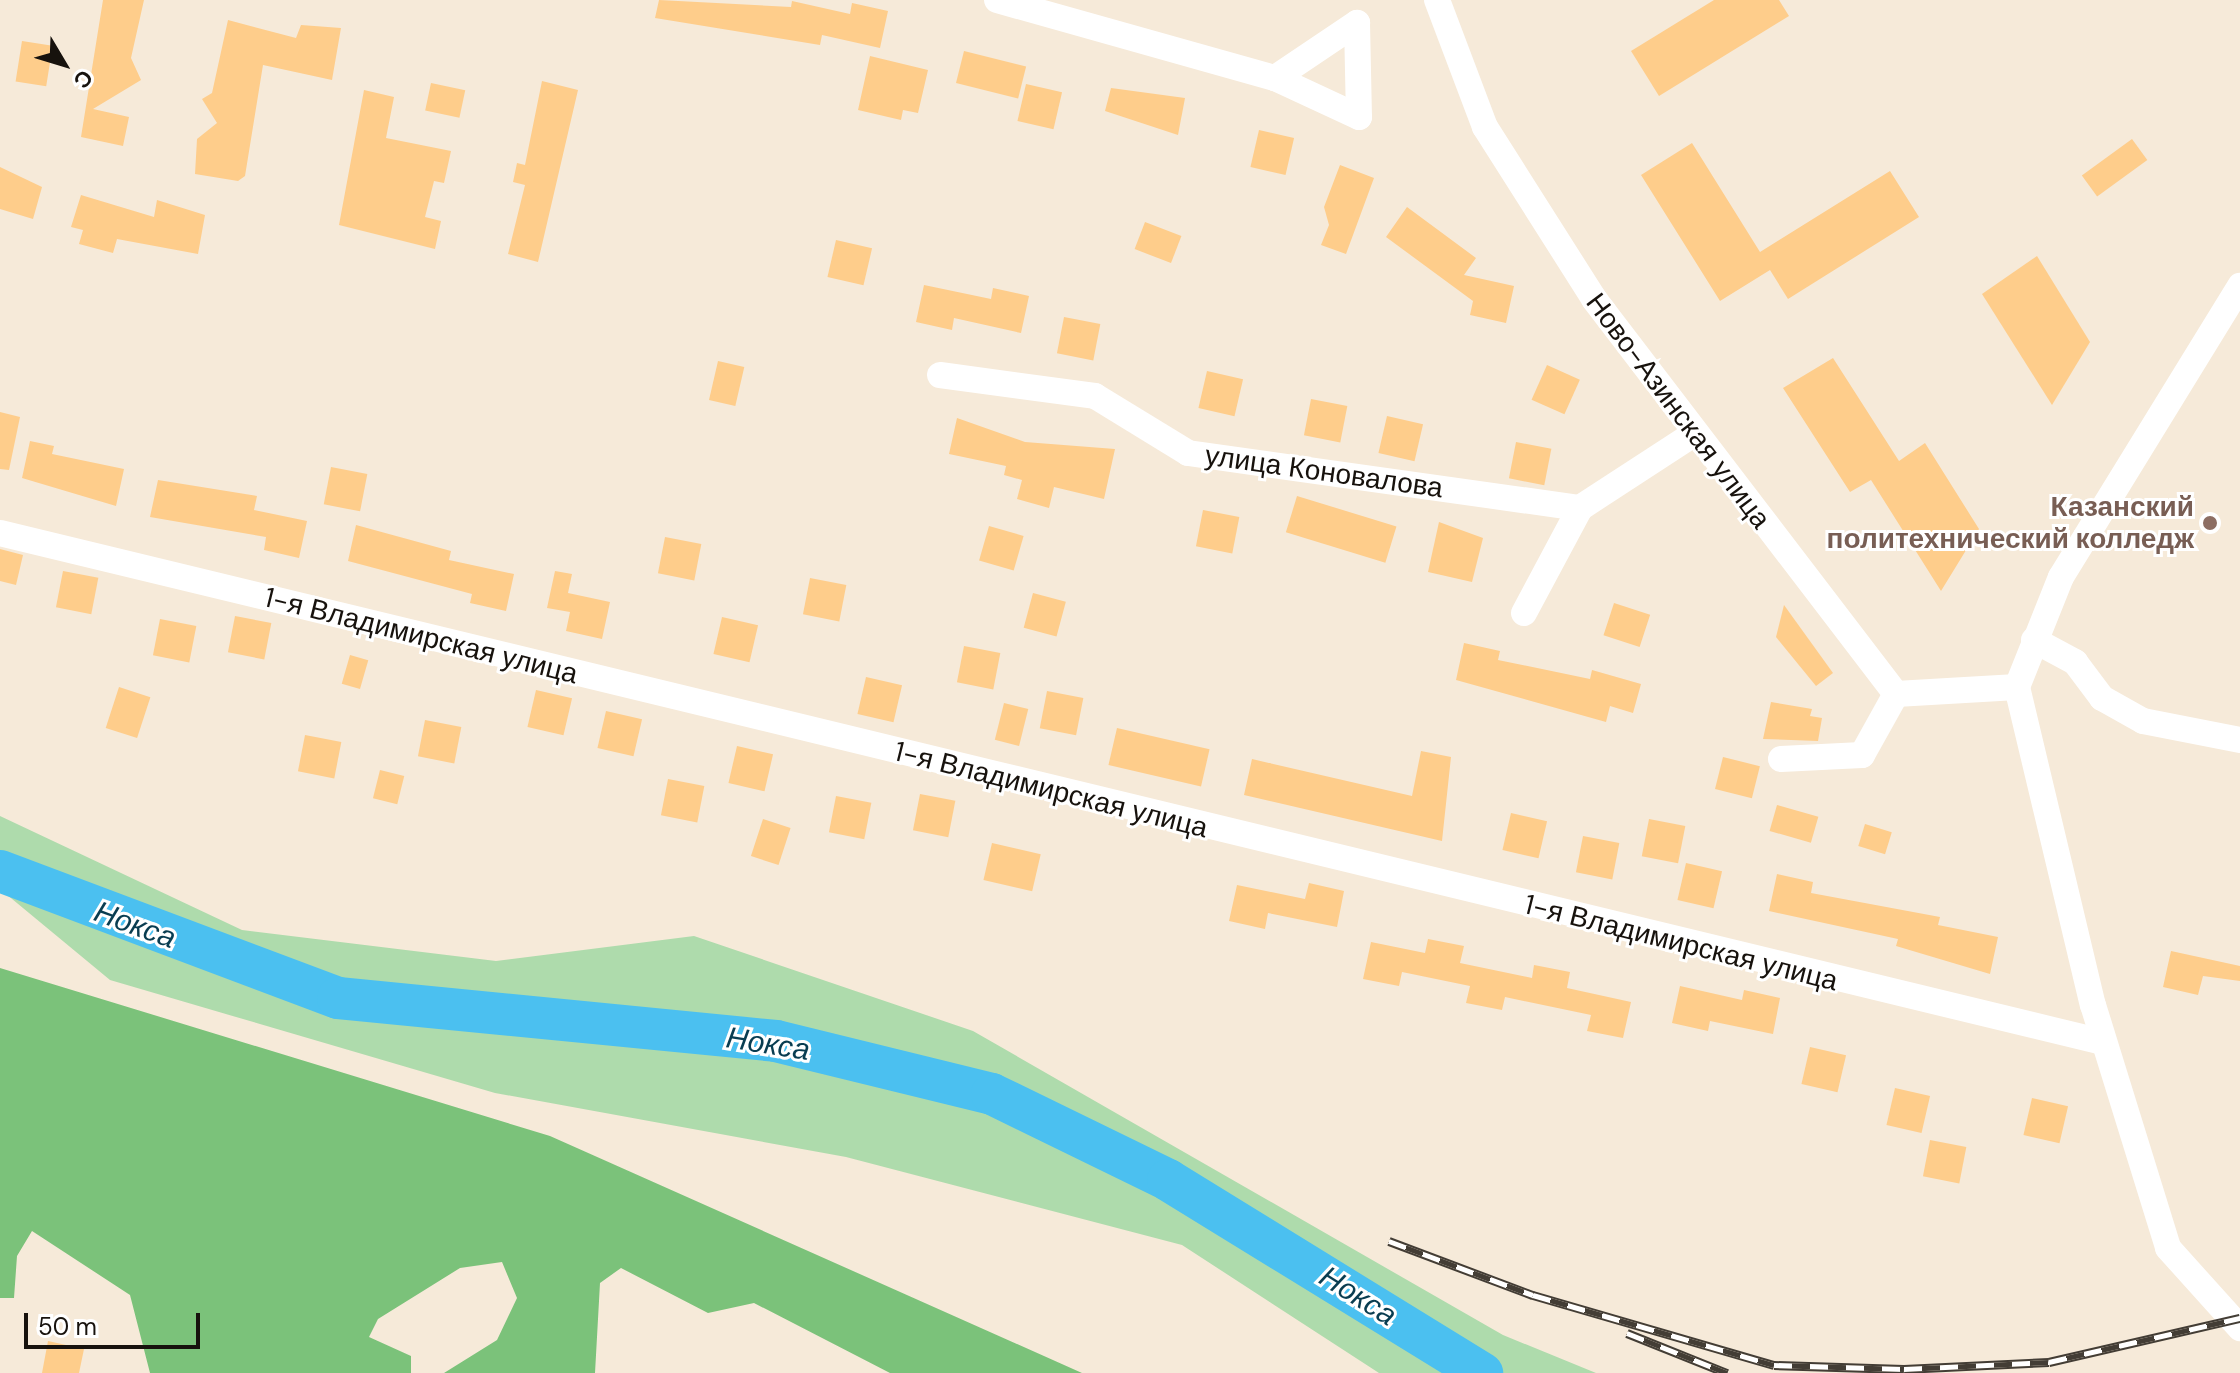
<!DOCTYPE html>
<html>
<head>
<meta charset="utf-8">
<style>
  body { margin:0 }
  #map { position:relative; width:2240px; height:1373px; overflow:hidden; background:#f6ead9; font-family:"DM Sans",sans-serif }
  div>[style] { position:absolute }
  [style*='--x'] { left:calc(var(--x)*1px); top:calc(var(--y)*1px); width:calc(var(--w)*1px); rotate:calc(var(--a)*1deg) }
  .green>* { inset:0; background:#aedbac }
  .forest>* { inset:0; background:#7bc27a }
  .river>* { height:42px; margin:-21px; padding:0 21px; transform-origin:21px; border-radius:21px; background:#4bc0f0 }
  .building>* { inset:0; background:#fecd8b; transform-origin:0 0 }
  .minor>* { height:26px; margin:-13px; padding:0 13px; transform-origin:13px; border-radius:13px; background:#fff }
  .rail>* { height:9px; margin-top:-4.5px; transform-origin:0; background:repeating-linear-gradient(90deg,#fff 0 18px,#433d35 0 36px); box-sizing:border-box; border-block:2px solid #433d35 }
  .dots>* { width:22px; height:22px; translate:-50% -50%; box-sizing:border-box; border:4px solid #fff; border-radius:50% }
  span { translate:-50% -50%; white-space:nowrap; text-align:center; line-height:1.15; -webkit-text-stroke:6px #fff; paint-order:stroke }
  .street-label { font-size:28px; color:#17120d }
  .education-label { font-size:28px; color:#785e54; font-weight:700 }
  .right { translate:-100% -50%; text-align:right }
  .water-label { font-size:30px; color:#093d51; font-style:italic }
  .north { position:absolute; left:24px; top:24px; width:80px; height:80px; -webkit-text-stroke:6px #fff; paint-order:stroke; rotate:128deg; font-size:22px; font-weight:700; line-height:32px; text-align:center; color:#17120d }
  .north::after { content:''; display:block; margin:auto; width:28px; height:36px; background:#17120d; clip-path:polygon(50% 0,100% 100%,50% 72%,0 100%) }
  .scale { position:absolute; left:24px; top:1313px; width:176px; height:36px; box-sizing:border-box; border:4px solid #17120d; border-top:0; padding-left:10px; font-size:24px; line-height:28px; white-space:nowrap; color:#17120d; -webkit-text-stroke:6px #fff; paint-order:stroke }
</style>
</head>
<body>
<div id="map">
  <div class="green">
    <div style="clip-path:polygon(0 816px,242px 930px,496px 961px,694px 936px,973px 1031px,1503px 1335px,1596px 1373px,1379px 1373px,1182px 1245px,846px 1157px,495px 1093px,110px 980px,0 889px)"></div>
  </div>
  <div class="forest">
    <div style="clip-path:polygon(0 968px,550px 1136px,1082px 1373px,890px 1373px,754px 1303px,708px 1313px,621px 1268px,600px 1283px,595px 1373px,444px 1373px,497px 1340px,517px 1298px,502px 1262px,460px 1268px,378px 1319px,369px 1337px,411px 1356px,411px 1373px,150px 1373px,130px 1295px,32px 1231px,17px 1256px,14px 1298px,0 1298px)"></div>
  </div>
  <div class="river">
    <div style="--x:0;--y:871;--w:361;--a:20.6"></div>
    <div style="--x:338;--y:998;--w:440;--a:5.6"></div>
    <div style="--x:776;--y:1041;--w:222;--a:13.8"></div>
    <div style="--x:992;--y:1094;--w:196;--a:26"></div>
    <div style="--x:1168;--y:1180;--w:369;--a:31.6"></div>
  </div>
  <div class="building">
    <div style="clip-path:polygon(103px 0,144px 0,131px 58px,141px 80px,93px 109px,129px 117px,123px 146px,81px 137px)"></div>
    <div style="clip-path:polygon(659px 0,791px 7px,792px 1px,850px 14px,852px 3px,888px 11px,880px 48px,822px 35px,820px 45px,655px 18px)"></div>
    <div style="clip-path:polygon(1714px 0,1779px 0,1789px 16px,1659px 96px,1631px 51px)"></div>
    <div style="clip-path:polygon(228px 20px,296px 38px,301px 25px,341px 28px,332px 80px,263px 65px,245px 176px,238px 181px,195px 174px,197px 139px,217px 123px,202px 99px,212px 93px)"></div>
    <div style="left:22px;top:41px;width:31px;height:41px;rotate:9deg"></div>
    <div style="left:964px;top:51px;width:64px;height:33px;rotate:14deg"></div>
    <div style="clip-path:polygon(870px 56px,928px 70px,918px 113px,903px 110px,901px 120px,858px 110px)"></div>
    <div style="clip-path:polygon(542px 81px,578px 90px,538px 262px,508px 254px,525px 185px,513px 182px,517px 163px,525px 165px)"></div>
    <div style="left:431px;top:83px;width:35px;height:28px;rotate:12deg"></div>
    <div style="left:1026px;top:84px;width:37px;height:38px;rotate:13deg"></div>
    <div style="clip-path:polygon(1111px 88px,1185px 98px,1178px 135px,1105px 111px)"></div>
    <div style="clip-path:polygon(364px 90px,394px 97px,386px 138px,451px 151px,444px 183px,434px 181px,425px 217px,441px 221px,435px 249px,339px 225px)"></div>
    <div style="left:1259px;top:130px;width:36px;height:38px;rotate:13deg"></div>
    <div style="left:2132px;top:139px;width:26px;height:62px;rotate:54deg"></div>
    <div style="clip-path:polygon(1692px 143px,1760px 252px,1890px 171px,1919px 217px,1788px 299px,1770px 270px,1720px 301px,1641px 175px)"></div>
    <div style="clip-path:polygon(1340px 165px,1374px 178px,1346px 254px,1321px 245px,1329px 225px,1324px 207px)"></div>
    <div style="clip-path:polygon(0 167px,42px 187px,33px 219px,0 209px)"></div>
    <div style="clip-path:polygon(81px 195px,154px 217px,157px 200px,205px 215px,198px 254px,117px 239px,113px 253px,79px 244px,83px 230px,71px 227px)"></div>
    <div style="clip-path:polygon(1407px 207px,1476px 258px,1464px 275px,1514px 286px,1506px 323px,1470px 315px,1473px 301px,1386px 237px)"></div>
    <div style="left:1145px;top:222px;width:39px;height:29px;rotate:21deg"></div>
    <div style="left:836px;top:240px;width:37px;height:38px;rotate:13deg"></div>
    <div style="clip-path:polygon(2037px 256px,2090px 342px,2052px 405px,1982px 294px)"></div>
    <div style="clip-path:polygon(924px 285px,991px 299px,993px 288px,1029px 296px,1021px 333px,954px 318px,952px 330px,916px 322px)"></div>
    <div style="left:1064px;top:317px;width:37px;height:37px;rotate:11deg"></div>
    <div style="clip-path:polygon(1833px 358px,1899px 461px,1925px 443px,1979px 529px,1941px 591px,1871px 480px,1850px 492px,1783px 388px)"></div>
    <div style="left:718px;top:361px;width:27px;height:40px;rotate:13deg"></div>
    <div style="left:1547px;top:365px;width:36px;height:38px;rotate:24deg"></div>
    <div style="left:1207px;top:371px;width:37px;height:38px;rotate:13deg"></div>
    <div style="left:1311px;top:399px;width:37px;height:37px;rotate:11deg"></div>
    <div style="clip-path:polygon(0 412px,20px 417px,9px 470px,0 469px)"></div>
    <div style="left:1387px;top:416px;width:37px;height:38px;rotate:13deg"></div>
    <div style="clip-path:polygon(957px 418px,1025px 442px,1115px 449px,1104px 499px,1054px 487px,1049px 508px,1017px 499px,1022px 480px,1004px 475px,1006px 466px,949px 454px)"></div>
    <div style="clip-path:polygon(30px 441px,54px 446px,52px 454px,124px 469px,116px 506px,22px 478px)"></div>
    <div style="left:1516px;top:442px;width:36px;height:37px;rotate:11deg"></div>
    <div style="left:331px;top:467px;width:37px;height:38px;rotate:11deg"></div>
    <div style="clip-path:polygon(158px 480px,257px 496px,254px 510px,307px 521px,299px 558px,264px 550px,266px 537px,150px 517px)"></div>
    <div style="left:1297px;top:496px;width:104px;height:38px;rotate:17deg"></div>
    <div style="left:1203px;top:510px;width:37px;height:37px;rotate:11deg"></div>
    <div style="clip-path:polygon(1439px 522px,1483px 538px,1472px 582px,1428px 572px)"></div>
    <div style="clip-path:polygon(356px 525px,451px 551px,449px 560px,514px 574px,506px 611px,470px 603px,472px 594px,348px 561px)"></div>
    <div style="left:989px;top:526px;width:36px;height:36px;rotate:16deg"></div>
    <div style="left:665px;top:537px;width:37px;height:37px;rotate:11deg"></div>
    <div style="clip-path:polygon(0 549px,23px 555px,16px 585px,0 581px)"></div>
    <div style="left:63px;top:571px;width:36px;height:37px;rotate:11deg"></div>
    <div style="clip-path:polygon(555px 571px,572px 574px,568px 593px,610px 602px,602px 639px,566px 631px,570px 612px,547px 608px)"></div>
    <div style="left:810px;top:578px;width:37px;height:37px;rotate:11deg"></div>
    <div style="left:1033px;top:593px;width:34px;height:36px;rotate:15deg"></div>
    <div style="left:1614px;top:603px;width:38px;height:34px;rotate:18deg"></div>
    <div style="clip-path:polygon(1784px 605px,1833px 673px,1816px 686px,1776px 637px)"></div>
    <div style="left:235px;top:616px;width:37px;height:37px;rotate:11deg"></div>
    <div style="left:722px;top:617px;width:37px;height:38px;rotate:13deg"></div>
    <div style="left:160px;top:619px;width:37px;height:37px;rotate:11deg"></div>
    <div style="clip-path:polygon(1464px 643px,1500px 651px,1498px 660px,1590px 679px,1592px 670px,1641px 684px,1633px 713px,1610px 706px,1606px 722px,1456px 680px)"></div>
    <div style="left:964px;top:646px;width:37px;height:37px;rotate:11deg"></div>
    <div style="left:350px;top:655px;width:19px;height:30px;rotate:16deg"></div>
    <div style="left:866px;top:677px;width:37px;height:38px;rotate:13deg"></div>
    <div style="left:119px;top:687px;width:33px;height:43px;rotate:18deg"></div>
    <div style="left:536px;top:690px;width:37px;height:38px;rotate:13deg"></div>
    <div style="left:1047px;top:691px;width:37px;height:38px;rotate:11deg"></div>
    <div style="clip-path:polygon(1771px 702px,1812px 709px,1810px 716px,1822px 718px,1818px 741px,1763px 739px)"></div>
    <div style="left:1004px;top:703px;width:25px;height:38px;rotate:14deg"></div>
    <div style="left:606px;top:711px;width:37px;height:38px;rotate:13deg"></div>
    <div style="left:425px;top:720px;width:37px;height:37px;rotate:11deg"></div>
    <div style="left:1117px;top:728px;width:95px;height:38px;rotate:13deg"></div>
    <div style="left:305px;top:735px;width:37px;height:37px;rotate:11deg"></div>
    <div style="left:737px;top:746px;width:37px;height:38px;rotate:13deg"></div>
    <div style="clip-path:polygon(1421px 751px,1451px 757px,1442px 841px,1244px 795px,1252px 759px,1412px 796px)"></div>
    <div style="left:1723px;top:757px;width:38px;height:33px;rotate:14deg"></div>
    <div style="left:380px;top:770px;width:25px;height:29px;rotate:14deg"></div>
    <div style="left:668px;top:779px;width:37px;height:37px;rotate:11deg"></div>
    <div style="left:920px;top:794px;width:36px;height:37px;rotate:11deg"></div>
    <div style="left:836px;top:796px;width:36px;height:37px;rotate:11deg"></div>
    <div style="left:1777px;top:805px;width:43px;height:27px;rotate:16deg"></div>
    <div style="left:1511px;top:813px;width:37px;height:38px;rotate:13deg"></div>
    <div style="left:763px;top:819px;width:29px;height:39px;rotate:18deg"></div>
    <div style="left:1649px;top:819px;width:37px;height:38px;rotate:11deg"></div>
    <div style="left:1865px;top:824px;width:28px;height:23px;rotate:17deg"></div>
    <div style="left:1583px;top:836px;width:37px;height:37px;rotate:11deg"></div>
    <div style="left:992px;top:843px;width:50px;height:38px;rotate:13deg"></div>
    <div style="left:1686px;top:863px;width:37px;height:38px;rotate:13deg"></div>
    <div style="clip-path:polygon(1777px 874px,1813px 882px,1811px 893px,1940px 917px,1938px 925px,1998px 937px,1990px 974px,1896px 946px,1898px 939px,1769px 911px)"></div>
    <div style="clip-path:polygon(1309px 883px,1344px 891px,1337px 927px,1268px 913px,1265px 929px,1229px 921px,1237px 885px,1305px 899px)"></div>
    <div style="clip-path:polygon(1428px 939px,1464px 946px,1460px 963px,1532px 978px,1534px 965px,1570px 972px,1567px 988px,1631px 1002px,1623px 1038px,1587px 1031px,1591px 1015px,1505px 997px,1502px 1010px,1466px 1003px,1470px 986px,1402px 972px,1399px 986px,1363px 979px,1371px 942px,1425px 953px)"></div>
    <div style="clip-path:polygon(2171px 951px,2240px 966px,2240px 981px,2203px 976px,2198px 995px,2163px 987px)"></div>
    <div style="clip-path:polygon(1680px 986px,1742px 1000px,1744px 990px,1780px 998px,1773px 1034px,1710px 1021px,1708px 1031px,1672px 1023px)"></div>
    <div style="left:1810px;top:1047px;width:37px;height:38px;rotate:13deg"></div>
    <div style="left:1895px;top:1088px;width:36px;height:38px;rotate:13deg"></div>
    <div style="left:2032px;top:1098px;width:37px;height:38px;rotate:13deg"></div>
    <div style="left:1930px;top:1140px;width:37px;height:37px;rotate:11deg"></div>
    <div style="clip-path:polygon(48px 1341px,84px 1349px,79px 1373px,42px 1373px)"></div>
  </div>
  <div class="minor">
    <div style="--x:997;--y:0;--w:289;--a:15.7"></div>
    <div style="--x:1437;--y:0;--w:136;--a:69.3"></div>
    <div style="--x:1485;--y:127;--w:204;--a:57.6"></div>
    <div style="--x:1594;--y:299;--w:497;--a:52.6"></div>
    <div style="--x:1896;--y:694;--w:121;--a:-3.3"></div>
    <div style="--x:1357;--y:23;--w:94;--a:88.8"></div>
    <div style="--x:1359;--y:117;--w:93;--a:-155.1"></div>
    <div style="--x:1275;--y:78;--w:99;--a:-33.9"></div>
    <div style="--x:940;--y:375;--w:156;--a:7.7"></div>
    <div style="--x:1095;--y:396;--w:109;--a:31.5"></div>
    <div style="--x:1188;--y:453;--w:396;--a:8"></div>
    <div style="--x:1580;--y:508;--w:134;--a:-33.1"></div>
    <div style="--x:0;--y:533;--w:2164;--a:13.61"></div>
    <div style="--x:1524;--y:613;--w:119;--a:-61.9"></div>
    <div style="--x:2034;--y:640;--w:47;--a:28.2"></div>
    <div style="--x:2075;--y:662;--w:45;--a:53.1"></div>
    <div style="--x:2102;--y:698;--w:47;--a:29.3"></div>
    <div style="--x:2143;--y:721;--w:99;--a:11.1"></div>
    <div style="--x:2017;--y:687;--w:327;--a:76.6"></div>
    <div style="--x:2093;--y:1005;--w:254;--a:72.8"></div>
    <div style="--x:2168;--y:1248;--w:108;--a:48"></div>
    <div style="--x:2017;--y:687;--w:118;--a:-68.2"></div>
    <div style="--x:2061;--y:577;--w:342;--a:-58.4"></div>
    <div style="--x:1781;--y:759;--w:81;--a:-2.8"></div>
    <div style="--x:1862;--y:755;--w:70;--a:-60.9"></div>
  </div>
  <div class="rail">
    <div style="--x:1389;--y:1241;--w:154;--a:20.6"></div>
    <div style="--x:1533;--y:1295;--w:251;--a:16.2"></div>
    <div style="--x:1774;--y:1365;--w:130;--a:1.8"></div>
    <div style="--x:1904;--y:1369;--w:145;--a:-2.8"></div>
    <div style="--x:2049;--y:1362;--w:196;--a:-13"></div>
    <div style="--x:1627;--y:1333;--w:108;--a:21.8"></div>
  </div>
  <div class="dots">
    <div style="left:2210px;top:523px;background:#8d6e63"></div>
  </div>
  <div class="street-label">
    <span style="left:1678px;top:411px;rotate:53deg">Ново-Азинская улица</span>
    <span style="left:1324px;top:472px;rotate:8deg">улица Коновалова</span>
    <span style="left:421px;top:636px;rotate:14deg">1-я Владимирская улица</span>
    <span style="left:1051px;top:790px;rotate:14deg">1-я Владимирская улица</span>
    <span style="left:1681px;top:943px;rotate:14deg">1-я Владимирская улица</span>
  </div>
  <div class="education-label">
    <span class="right" style="left:2194px;top:523px">Казанский<br>политехнический колледж</span>
  </div>
  <div class="water-label">
    <span style="left:135px;top:925px;rotate:20deg">Нокса</span>
    <span style="left:768px;top:1044px;rotate:9deg">Нокса</span>
    <span style="left:1358px;top:1296px;rotate:32deg">Нокса</span>
  </div>
  <div class="north">С</div>
  <div class="scale">50 m</div>
</div>
</body>
</html>
